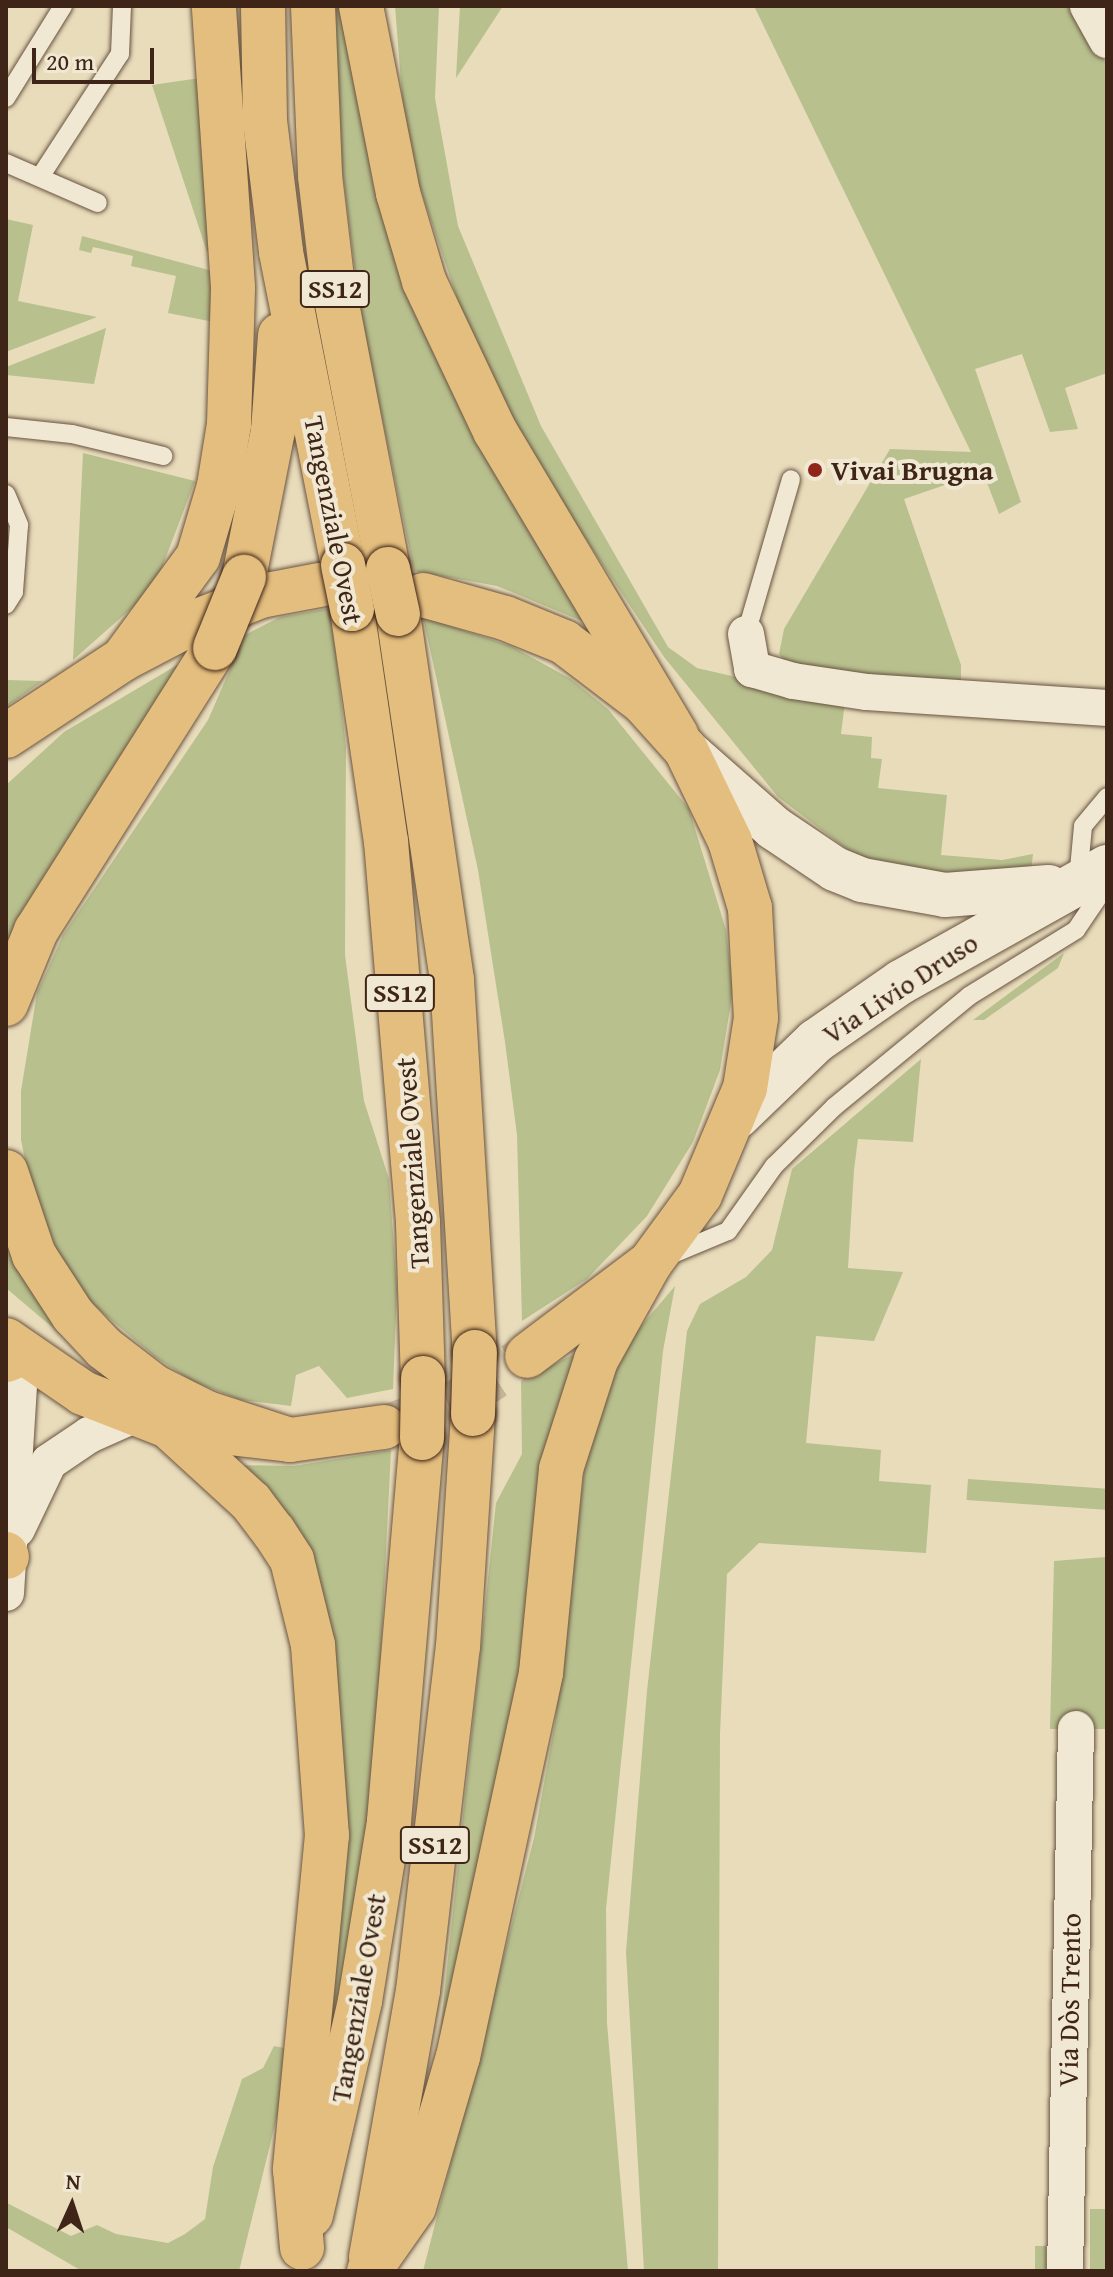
<!DOCTYPE html>
<html>
<head>
<meta charset="utf-8">
<style>
  body { margin:0 }
  #map { position:relative; width:1113px; height:2277px; overflow:hidden; background:#e8dcbb; font-family:"Gentium Book Plus",serif }
  div>[style] { position:absolute }
  [style*='--x'] { left:calc(var(--x)*1px); top:calc(var(--y)*1px); width:calc(var(--w)*1px); rotate:calc(var(--a)*1deg) }
  .green>* { inset:0; background:#b8c08e; transform-origin:0 0 }
  .primary-tunnel>* { height:44px; margin-top:-22px; transform-origin:0; background:repeating-linear-gradient(90deg,#c6b79a 0 44px,transparent 0 66px) }
  .roads { filter:drop-shadow(0 0 2px #695340) drop-shadow(0 0 2px #695340) }
  .service>* { height:18px; margin:-9px; padding:0 9px; transform-origin:9px; border-radius:9px; background:#f0e8d3 }
  .minor>* { height:36px; margin:-18px; padding:0 18px; transform-origin:18px; border-radius:18px; background:#f0e8d3 }
  .secondary>* { height:44px; margin:-22px; padding:0 22px; transform-origin:22px; border-radius:22px; background:#f0e8d3 }
  .primary>* { height:44px; margin:-22px; padding:0 22px; transform-origin:22px; border-radius:22px; background:#e4be7e }
  .trunk>* { height:44px; margin:-22px; padding:0 22px; transform-origin:22px; border-radius:22px; background:#e4be7e }
  .bridges { filter:drop-shadow(0 0 2px #3f2517) drop-shadow(0 0 2px #3f2517) }
  .trunk-bridge>* { height:44px; margin:-22px; padding:0 22px; transform-origin:22px; border-radius:22px; background:#e4be7e }
  .dots>* { width:22px; height:22px; translate:-50% -50%; box-sizing:border-box; border:4px solid #f0e8d3; border-radius:50% }
  span { translate:-50% -50%; white-space:nowrap; text-align:center; line-height:1.15; -webkit-text-stroke:8px #f0e8d3; paint-order:stroke }
  .shield-label span { padding:2px 6px; background:#f0e8d3; border:2px solid; border-radius:6px; -webkit-text-stroke-width:0 }
  .shield-label { font-size:26px; color:#3f2517; font-weight:700 }
  .poi-label { font-size:28px; color:#3f2517; font-weight:700 }
  .left { translate:0 -50%; text-align:left }
  .street-label { font-size:28px; color:#3f2517 }
  .frame { position:absolute; inset:0; border:8px solid #3f2517; pointer-events:none }
  .north { position:absolute; left:32px; top:2165px; width:80px; height:80px; -webkit-text-stroke:6px #f0e8d3; paint-order:stroke; rotate:3deg; font-size:22px; font-weight:700; line-height:32px; text-align:center; color:#3f2517 }
  .north::after { content:''; display:block; margin:auto; width:28px; height:36px; background:#3f2517; clip-path:polygon(50% 0,100% 100%,50% 72%,0 100%) }
  .scale { position:absolute; left:32px; top:48px; width:122px; height:36px; box-sizing:border-box; border:4px solid #3f2517; border-top:0; padding-left:10px; font-size:24px; line-height:28px; white-space:nowrap; color:#3f2517; -webkit-text-stroke:6px #f0e8d3; paint-order:stroke }
</style>
</head>
<body>
<div id="map">
  <div class="green">
    <div style="clip-path:polygon(334px 6px,341px 6px,374px 189px,407px 282px,584px 622px,497px 586px,414px 571px,360px 311px,340px 150px)"></div>
    <div style="clip-path:polygon(395px 6px,439px 6px,435px 98px,458px 226px,541px 426px,668px 647px,697px 668px,845px 702px,841px 734px,872px 737px,871px 758px,882px 759px,878px 788px,947px 795px,941px 855px,1002px 860px,1033px 854px,1031px 872px,1005px 876px,904px 872px,851px 852px,778px 797px,664px 657px,516px 434px,468px 330px,419px 185px,403px 108px)"></div>
    <div style="clip-path:polygon(460px 6px,503px 6px,456px 78px)"></div>
    <div style="clip-path:polygon(754px 6px,1072px 6px,1107px 65px,1107px 373px,1065px 388px,1078px 429px,1050px 432px,1022px 354px,975px 369px,1021px 502px,999px 514px,983px 472px,904px 499px,961px 665px,961px 684px,788px 666px,779px 654px,784px 629px,890px 449px,971px 452px)"></div>
    <div style="clip-path:polygon(200px 78px,217px 251px,207px 252px,152px 85px)"></div>
    <div style="clip-path:polygon(6px 219px,33px 225px,18px 301px,97px 317px,6px 352px)"></div>
    <div style="clip-path:polygon(82px 236px,220px 273px,219px 323px,168px 313px,176px 276px,131px 266px,133px 256px,93px 247px,91px 253px,79px 250px)"></div>
    <div style="clip-path:polygon(106px 328px,94px 384px,6px 375px,6px 367px)"></div>
    <div style="clip-path:polygon(83px 453px,195px 481px,161px 570px,142px 599px,73px 660px)"></div>
    <div style="clip-path:polygon(331px 608px,346px 747px,345px 955px,364px 1101px,389px 1179px,397px 1289px,393px 1389px,347px 1398px,319px 1366px,296px 1375px,291px 1406px,241px 1400px,192px 1381px,155px 1357px,89px 1301px,63px 1265px,31px 1188px,21px 1140px,21px 1091px,37px 993px,63px 935px,208px 720px,245px 635px,280px 617px)"></div>
    <div style="clip-path:polygon(423px 617px,511px 646px,571px 679px,608px 709px,689px 809px,726px 930px,733px 990px,720px 1070px,693px 1142px,647px 1216px,587px 1279px,522px 1321px,517px 1135px,505px 1042px,478px 870px)"></div>
    <div style="clip-path:polygon(189px 658px,6px 952px,6px 785px,64px 732px)"></div>
    <div style="clip-path:polygon(6px 680px,43px 681px,6px 707px)"></div>
    <div style="clip-path:polygon(1064px 953px,1058px 968px,984px 1020px,973px 1020px)"></div>
    <div style="clip-path:polygon(921px 1059px,913px 1142px,858px 1139px,854px 1170px,848px 1268px,903px 1272px,874px 1341px,816px 1336px,806px 1443px,881px 1450px,879px 1481px,931px 1485px,926px 1553px,759px 1543px,727px 1574px,720px 1734px,718px 2271px,644px 2271px,626px 1952px,647px 1691px,687px 1331px,700px 1304px,746px 1277px,772px 1250px,792px 1169px)"></div>
    <div style="clip-path:polygon(6px 1234px,79px 1350px,6px 1288px)"></div>
    <div style="clip-path:polygon(675px 1286px,663px 1351px,606px 1909px,607px 2023px,628px 2271px,423px 2271px,534px 1838px,555px 1723px,589px 1426px,630px 1339px)"></div>
    <div style="clip-path:polygon(582px 1350px,535px 1610px,438px 2053px,496px 1503px,522px 1454px,521px 1381px)"></div>
    <div style="clip-path:polygon(391px 1450px,377px 1733px,363px 1861px,330px 2038px,340px 1887px,338px 1731px,232px 1465px,294px 1466px)"></div>
    <div style="left:968px;top:1479px;width:139px;height:21px;rotate:4deg"></div>
    <div style="clip-path:polygon(1107px 1546px,1107px 1729px,1050px 1729px,1054px 1561px,1106px 1557px)"></div>
    <div style="clip-path:polygon(274px 2046px,289px 2049px,285px 2084px,239px 2271px,82px 2271px,6px 2227px,7px 2203px,71px 2236px,97px 2225px,116px 2234px,168px 2243px,185px 2234px,205px 2219px,213px 2167px,242px 2079px,263px 2068px)"></div>
    <div style="left:1090px;top:2209px;width:17px;height:62px"></div>
    <div style="left:1035px;top:2246px;width:11px;height:25px"></div>
  </div>
  <div class="primary-tunnel">
    <div style="--x:386;--y:1427;--w:77;--a:-19.9"></div>
    <div style="--x:458;--y:1401;--w:82;--a:-33.1"></div>
  </div>
  <div class="roads">
    <div class="service">
      <div style="--x:6;--y:98;--w:108;--a:-58.2"></div>
      <div style="--x:6;--y:163;--w:100;--a:23.5"></div>
      <div style="--x:40;--y:177;--w:147;--a:-57"></div>
      <div style="--x:120;--y:54;--w:48;--a:-87.6"></div>
      <div style="--x:6;--y:427;--w:66;--a:6.1"></div>
      <div style="--x:72;--y:434;--w:94;--a:13.6"></div>
      <div style="--x:6;--y:494;--w:34;--a:67"></div>
      <div style="--x:19;--y:525;--w:67;--a:94.3"></div>
      <div style="--x:14;--y:592;--w:15;--a:122"></div>
      <div style="--x:746;--y:634;--w:161;--a:-73.8"></div>
      <div style="--x:1078;--y:880;--w:54;--a:-84.7"></div>
      <div style="--x:1083;--y:826;--w:38;--a:-50"></div>
      <div style="--x:668;--y:1256;--w:65;--a:-22.6"></div>
      <div style="--x:728;--y:1231;--w:80;--a:-54.7"></div>
      <div style="--x:774;--y:1166;--w:84;--a:-44.5"></div>
      <div style="--x:834;--y:1107;--w:175;--a:-39.4"></div>
      <div style="--x:969;--y:996;--w:126;--a:-31.7"></div>
      <div style="--x:1076;--y:930;--w:55;--a:-56"></div>
    </div>
    <div class="minor">
      <div style="--x:1088;--y:6;--w:39;--a:61"></div>
      <div style="--x:746;--y:634;--w:36;--a:80"></div>
      <div style="--x:752;--y:669;--w:43;--a:16.3"></div>
      <div style="--x:793;--y:681;--w:75;--a:8.5"></div>
      <div style="--x:867;--y:692;--w:241;--a:3.8"></div>
      <div style="--x:17;--y:1529;--w:74;--a:-64.5"></div>
      <div style="--x:49;--y:1462;--w:48;--a:-34"></div>
      <div style="--x:89;--y:1435;--w:49;--a:-24"></div>
      <div style="--x:6;--y:1593;--w:239;--a:-86.4"></div>
      <div style="--x:1065;--y:2271;--w:542;--a:-88.84"></div>
    </div>
    <div class="secondary">
      <div style="--x:690;--y:754;--w:112;--a:41.4"></div>
      <div style="--x:774;--y:828;--w:73;--a:33.9"></div>
      <div style="--x:835;--y:869;--w:29;--a:22"></div>
      <div style="--x:862;--y:880;--w:84;--a:10.2"></div>
      <div style="--x:945;--y:895;--w:104;--a:-4.4"></div>
      <div style="--x:737;--y:1117;--w:110;--a:-43.9"></div>
      <div style="--x:816;--y:1041;--w:103;--a:-34.8"></div>
      <div style="--x:901;--y:982;--w:236;--a:-29.2"></div>
    </div>
    <div class="primary">
      <div style="--x:423;--y:595;--w:85;--a:15.7"></div>
      <div style="--x:505;--y:618;--w:64;--a:22.1"></div>
      <div style="--x:564;--y:642;--w:99;--a:37.2"></div>
      <div style="--x:643;--y:702;--w:64;--a:48.1"></div>
      <div style="--x:686;--y:750;--w:101;--a:64.2"></div>
      <div style="--x:730;--y:841;--w:70;--a:73.4"></div>
      <div style="--x:750;--y:908;--w:110;--a:86.9"></div>
      <div style="--x:756;--y:1018;--w:71;--a:98.9"></div>
      <div style="--x:745;--y:1088;--w:116;--a:112.8"></div>
      <div style="--x:700;--y:1195;--w:84;--a:126.3"></div>
      <div style="--x:650;--y:1263;--w:154;--a:142.9"></div>
      <div style="--x:6;--y:736;--w:140;--a:-33.3"></div>
      <div style="--x:123;--y:659;--w:76;--a:-27.6"></div>
      <div style="--x:190;--y:624;--w:76;--a:-21.5"></div>
      <div style="--x:261;--y:596;--w:60;--a:-10.6"></div>
      <div style="--x:6;--y:1340;--w:93;--a:34.5"></div>
      <div style="--x:83;--y:1393;--w:91;--a:21.2"></div>
      <div style="--x:168;--y:1426;--w:123;--a:6.5"></div>
      <div style="--x:290;--y:1440;--w:95;--a:-7.9"></div>
    </div>
    <div class="trunk">
      <div style="--x:263;--y:6;--w:115;--a:89"></div>
      <div style="--x:265;--y:121;--w:132;--a:83"></div>
      <div style="--x:281;--y:252;--w:319;--a:78.8"></div>
      <div style="--x:313;--y:6;--w:170;--a:87.6"></div>
      <div style="--x:320;--y:176;--w:103;--a:83.3"></div>
      <div style="--x:332;--y:278;--w:296;--a:79.1"></div>
      <div style="--x:361;--y:6;--w:191;--a:78.8"></div>
      <div style="--x:398;--y:193;--w:92;--a:73.5"></div>
      <div style="--x:424;--y:281;--w:166;--a:64.7"></div>
      <div style="--x:495;--y:431;--w:355;--a:59.2"></div>
      <div style="--x:244;--y:577;--w:149;--a:-78.8"></div>
      <div style="--x:273;--y:431;--w:96;--a:-85.8"></div>
      <div style="--x:352;--y:609;--w:234;--a:81.7"></div>
      <div style="--x:386;--y:841;--w:383;--a:85.2"></div>
      <div style="--x:418;--y:1223;--w:155;--a:88.2"></div>
      <div style="--x:398;--y:614;--w:370;--a:81.6"></div>
      <div style="--x:452;--y:980;--w:373;--a:86.5"></div>
      <div style="--x:123;--y:659;--w:127;--a:-53.7"></div>
      <div style="--x:198;--y:557;--w:74;--a:-73.5"></div>
      <div style="--x:219;--y:486;--w:63;--a:-80.8"></div>
      <div style="--x:229;--y:424;--w:137;--a:-88.3"></div>
      <div style="--x:233;--y:287;--w:282;--a:-93.9"></div>
      <div style="--x:6;--y:1004;--w:79;--a:-67.7"></div>
      <div style="--x:36;--y:931;--w:335;--a:-57.7"></div>
      <div style="--x:6;--y:1172;--w:88;--a:71.4"></div>
      <div style="--x:34;--y:1255;--w:72;--a:57"></div>
      <div style="--x:73;--y:1315;--w:45;--a:46.8"></div>
      <div style="--x:104;--y:1348;--w:64;--a:37.4"></div>
      <div style="--x:155;--y:1387;--w:58;--a:26.6"></div>
      <div style="--x:207;--y:1413;--w:87;--a:18"></div>
      <div style="--x:6;--y:1360;--w:16;--a:-22"></div>
      <div style="--x:168;--y:1426;--w:113;--a:42.5"></div>
      <div style="--x:251;--y:1502;--w:38;--a:53"></div>
      <div style="--x:274;--y:1532;--w:33;--a:57"></div>
      <div style="--x:292;--y:1560;--w:88;--a:76.1"></div>
      <div style="--x:313;--y:1645;--w:191;--a:85.8"></div>
      <div style="--x:327;--y:1835;--w:336;--a:95.5"></div>
      <div style="--x:295;--y:2169;--w:79;--a:84.9"></div>
      <div style="--x:6;--y:1554;--w:3;--a:72"></div>
      <div style="--x:311;--y:2215;--w:220;--a:-77.1"></div>
      <div style="--x:360;--y:2001;--w:182;--a:-80.8"></div>
      <div style="--x:389;--y:1821;--w:384;--a:-85.1"></div>
      <div style="--x:371;--y:2257;--w:270;--a:-80"></div>
      <div style="--x:418;--y:1991;--w:346;--a:-83.4"></div>
      <div style="--x:458;--y:1647;--w:233;--a:-86.3"></div>
      <div style="--x:369;--y:2271;--w:78;--a:-54.9"></div>
      <div style="--x:414;--y:2207;--w:156;--a:-73.7"></div>
      <div style="--x:458;--y:2057;--w:393;--a:-77.8"></div>
      <div style="--x:541;--y:1673;--w:205;--a:-84.4"></div>
      <div style="--x:561;--y:1469;--w:114;--a:-72.2"></div>
      <div style="--x:596;--y:1360;--w:111;--a:-60.9"></div>
    </div>
  </div>
  <div class="bridges">
    <div class="trunk-bridge">
      <div style="--x:343;--y:565;--w:45;--a:78.4"></div>
      <div style="--x:388;--y:569;--w:46;--a:77.5"></div>
      <div style="--x:215;--y:648;--w:77;--a:-67.8"></div>
      <div style="--x:473;--y:1414;--w:62;--a:-88.2"></div>
      <div style="--x:422;--y:1438;--w:60;--a:-89"></div>
    </div>
  </div>
  <div class="dots">
    <div style="left:815px;top:470px;background:#8f2418"></div>
  </div>
  <div class="shield-label">
    <span style="left:335px;top:289px">SS12</span>
    <span style="left:400px;top:993px">SS12</span>
    <span style="left:435px;top:1845px">SS12</span>
  </div>
  <div class="poi-label">
    <span class="left" style="left:831px;top:470px">Vivai Brugna</span>
  </div>
  <div class="street-label">
    <span style="left:334px;top:520px;rotate:79deg">Tangenziale Ovest</span>
    <span style="left:900px;top:988px;rotate:-33deg">Via Livio Druso</span>
    <span style="left:412px;top:1163px;rotate:-94deg">Tangenziale Ovest</span>
    <span style="left:358px;top:1998px;rotate:-80deg">Tangenziale Ovest</span>
    <span style="left:1069px;top:2000px;rotate:-89deg">Via Dòs Trento</span>
  </div>
  <div class="frame"></div>
  <div class="north">N</div>
  <div class="scale">20 m</div>
</div>
</body>
</html>
